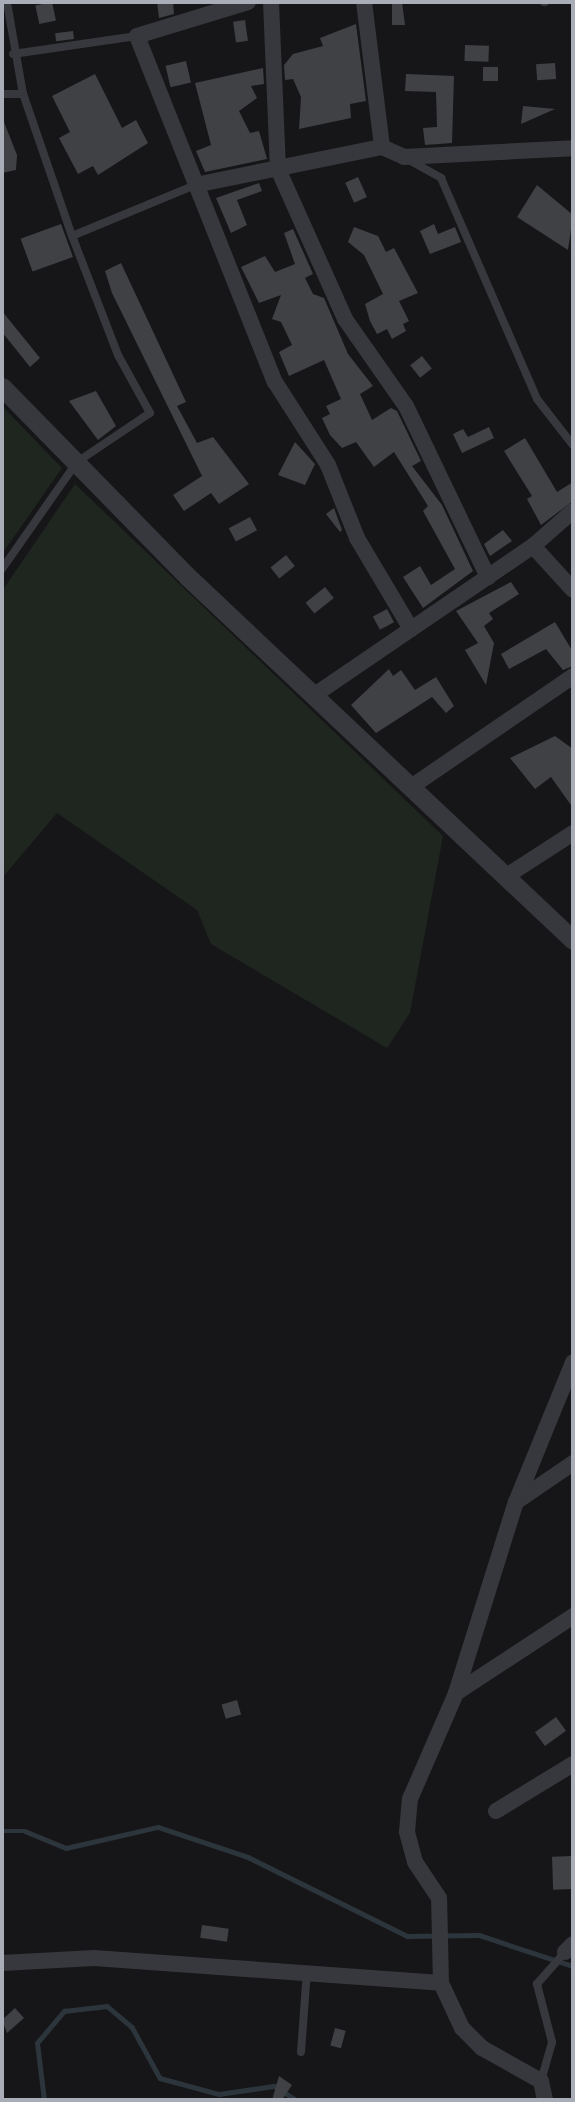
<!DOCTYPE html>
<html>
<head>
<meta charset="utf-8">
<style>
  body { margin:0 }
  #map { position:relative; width:575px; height:2102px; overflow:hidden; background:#161618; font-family:Jost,sans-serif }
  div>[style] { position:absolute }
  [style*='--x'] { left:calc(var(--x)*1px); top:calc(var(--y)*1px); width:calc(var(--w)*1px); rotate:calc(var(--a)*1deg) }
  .green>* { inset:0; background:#1e261f }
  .stream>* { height:4.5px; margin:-2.25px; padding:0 2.25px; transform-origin:2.25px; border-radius:2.25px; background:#2c353c }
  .building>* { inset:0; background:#404145; transform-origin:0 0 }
  .service>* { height:8px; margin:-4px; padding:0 4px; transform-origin:4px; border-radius:4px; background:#37383d }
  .minor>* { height:16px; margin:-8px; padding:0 8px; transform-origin:8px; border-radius:8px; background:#37383d }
  .tertiary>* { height:19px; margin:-9.5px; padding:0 9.5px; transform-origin:9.5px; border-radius:9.5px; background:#37383d }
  span { translate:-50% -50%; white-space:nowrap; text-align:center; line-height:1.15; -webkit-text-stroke:5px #111113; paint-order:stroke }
  .frame { position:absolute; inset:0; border:4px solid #a8adb8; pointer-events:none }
</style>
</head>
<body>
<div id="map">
  <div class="green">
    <div style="clip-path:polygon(2px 406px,62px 468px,2px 554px)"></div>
    <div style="clip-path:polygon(75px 484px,443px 836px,410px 1013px,387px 1048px,211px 944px,197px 910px,57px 813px,2px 878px,2px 591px)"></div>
  </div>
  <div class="stream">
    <div style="--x:2;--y:1831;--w:23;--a:0"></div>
    <div style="--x:25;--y:1831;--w:44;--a:22.5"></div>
    <div style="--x:66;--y:1848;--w:94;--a:-12.9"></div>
    <div style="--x:158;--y:1827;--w:95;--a:18.4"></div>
    <div style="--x:248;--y:1857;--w:178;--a:26.4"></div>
    <div style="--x:407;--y:1936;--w:72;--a:-0.8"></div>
    <div style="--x:479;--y:1935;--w:99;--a:18.3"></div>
    <div style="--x:44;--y:2100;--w:57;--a:-97"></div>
    <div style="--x:37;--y:2043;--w:42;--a:-49.8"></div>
    <div style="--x:64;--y:2011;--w:43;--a:-6.6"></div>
    <div style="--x:107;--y:2006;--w:33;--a:40"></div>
    <div style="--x:132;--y:2027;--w:58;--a:61.2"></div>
    <div style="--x:160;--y:2078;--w:61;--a:15.2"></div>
    <div style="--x:219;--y:2094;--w:56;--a:-8.3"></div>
    <div style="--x:274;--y:2086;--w:26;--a:32"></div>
  </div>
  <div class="building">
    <div style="left:52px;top:2px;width:19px;height:17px;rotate:78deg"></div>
    <div style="clip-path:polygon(157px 2px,173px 2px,174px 14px,159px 18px)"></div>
    <div style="clip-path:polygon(392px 2px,402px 2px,405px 25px,392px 25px)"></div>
    <div style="left:245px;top:20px;width:21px;height:12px;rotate:82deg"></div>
    <div style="clip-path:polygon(356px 24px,366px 101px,350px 104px,351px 118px,299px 129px,301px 97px,293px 79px,285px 80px,284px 65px,293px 54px,323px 46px,320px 38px)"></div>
    <div style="left:73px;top:31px;width:8px;height:18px;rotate:83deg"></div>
    <div style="left:465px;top:45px;width:24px;height:16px;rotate:2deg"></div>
    <div style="left:186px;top:61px;width:22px;height:21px;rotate:77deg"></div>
    <div style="left:555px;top:63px;width:16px;height:19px;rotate:86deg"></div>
    <div style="left:483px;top:67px;width:15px;height:14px"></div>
    <div style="clip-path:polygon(263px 68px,264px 84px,251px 86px,257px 98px,239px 111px,250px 133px,259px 131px,267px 159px,205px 172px,196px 151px,211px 145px,195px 83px)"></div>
    <div style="clip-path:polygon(95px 74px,122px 128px,136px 120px,148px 143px,98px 175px,93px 166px,78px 174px,59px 138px,70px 132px,52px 96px)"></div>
    <div style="clip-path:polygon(406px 74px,454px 76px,452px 143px,425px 145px,423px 128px,437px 127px,436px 92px,405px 91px)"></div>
    <div style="clip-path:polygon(523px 106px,555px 109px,521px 124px)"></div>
    <div style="clip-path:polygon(2px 117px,17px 155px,16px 170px,2px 173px)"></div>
    <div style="left:358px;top:177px;width:22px;height:14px;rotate:66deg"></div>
    <div style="clip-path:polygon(259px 183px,262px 191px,237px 200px,247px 225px,231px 233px,216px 198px)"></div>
    <div style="clip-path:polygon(537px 185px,573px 215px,568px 250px,517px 217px)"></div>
    <div style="left:61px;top:224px;width:35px;height:43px;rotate:70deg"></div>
    <div style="clip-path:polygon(434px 224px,438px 234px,455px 227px,461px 242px,430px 254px,420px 231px)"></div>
    <div style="clip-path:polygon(354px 227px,378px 236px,386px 252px,394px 248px,418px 293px,399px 301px,409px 321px,403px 324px,406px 331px,392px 339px,387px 329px,377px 334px,370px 321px,365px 304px,383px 294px,364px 255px,348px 242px)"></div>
    <div style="clip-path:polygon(293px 229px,313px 274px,305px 278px,313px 294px,324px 298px,348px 354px,373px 386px,360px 394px,372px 420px,391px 408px,397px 411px,421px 461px,412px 466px,442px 505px,473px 571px,423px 608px,403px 577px,420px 566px,431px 585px,455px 569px,423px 511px,428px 506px,394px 452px,374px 467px,356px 442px,342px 448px,330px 435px,322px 418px,330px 414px,326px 406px,341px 399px,324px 360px,289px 376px,279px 352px,292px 345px,281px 322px,272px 319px,281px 295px,259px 303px,241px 267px,265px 256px,275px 272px,295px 264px,284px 233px)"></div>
    <div style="clip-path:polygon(121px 263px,186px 402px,177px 406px,197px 443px,213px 437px,249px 484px,219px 504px,211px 493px,184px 511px,173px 495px,202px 476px,112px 293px,105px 271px)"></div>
    <div style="clip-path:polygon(2px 311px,40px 358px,30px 367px,2px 332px)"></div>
    <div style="left:422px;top:356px;width:16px;height:15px;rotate:52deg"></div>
    <div style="clip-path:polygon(96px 391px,116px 426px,98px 440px,69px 401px)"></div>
    <div style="clip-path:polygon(489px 427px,494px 438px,462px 453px,453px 434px,463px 429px,468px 437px)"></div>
    <div style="clip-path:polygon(525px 438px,557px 492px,573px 482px,573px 501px,541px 525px,527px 499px,532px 496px,504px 451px)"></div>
    <div style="clip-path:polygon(295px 442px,315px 464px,305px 485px,278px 475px)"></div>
    <div style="clip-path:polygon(334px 508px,342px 530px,340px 532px,326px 514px)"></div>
    <div style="left:250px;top:517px;width:15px;height:24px;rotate:62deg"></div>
    <div style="clip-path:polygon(503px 530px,512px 541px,490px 556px,484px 544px)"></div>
    <div style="left:286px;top:555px;width:14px;height:20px;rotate:51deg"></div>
    <div style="clip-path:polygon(511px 582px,519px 594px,489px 613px,493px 619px,484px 626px,494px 643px,486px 685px,465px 650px,478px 643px,456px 611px)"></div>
    <div style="left:325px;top:587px;width:14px;height:25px;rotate:51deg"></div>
    <div style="left:387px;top:609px;width:15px;height:16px;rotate:62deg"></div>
    <div style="clip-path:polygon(555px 622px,573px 652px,573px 666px,563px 670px,546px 649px,509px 669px,501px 654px)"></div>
    <div style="clip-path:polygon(389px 669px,393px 676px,401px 670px,415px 690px,436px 677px,454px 706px,446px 713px,432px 697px,376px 733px,351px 705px)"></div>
    <div style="clip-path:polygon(555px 736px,573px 749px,573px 808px,551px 777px,535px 789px,510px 758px)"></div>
    <div style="left:237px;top:1700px;width:15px;height:16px;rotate:74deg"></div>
    <div style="left:556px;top:1717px;width:17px;height:26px;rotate:54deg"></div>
    <div style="left:572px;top:1856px;width:33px;height:20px;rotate:88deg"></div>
    <div style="left:202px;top:1925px;width:27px;height:13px;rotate:8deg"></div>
    <div style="clip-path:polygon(15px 2008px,24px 2018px,7px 2033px,2px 2020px)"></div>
    <div style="left:335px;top:2028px;width:11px;height:18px;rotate:15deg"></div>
    <div style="clip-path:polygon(279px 2076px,292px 2085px,282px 2100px,272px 2100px)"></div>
  </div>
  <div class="service">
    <div style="--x:544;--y:2;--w:1;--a:0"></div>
    <div style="--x:13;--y:54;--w:125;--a:-8.3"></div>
    <div style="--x:2;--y:94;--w:21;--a:0"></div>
    <div style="--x:409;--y:160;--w:37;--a:29"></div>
    <div style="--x:441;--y:178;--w:241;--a:66.5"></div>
    <div style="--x:537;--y:399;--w:58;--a:52"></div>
    <div style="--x:72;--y:236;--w:133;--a:-22.5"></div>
    <div style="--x:2;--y:569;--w:131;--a:-55"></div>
    <div style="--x:77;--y:462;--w:88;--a:-33.9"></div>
    <div style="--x:150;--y:413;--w:66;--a:-118.9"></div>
    <div style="--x:118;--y:355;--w:128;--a:-111.1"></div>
    <div style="--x:72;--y:236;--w:150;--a:-109"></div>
    <div style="--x:23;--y:94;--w:93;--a:-99.9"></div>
    <div style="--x:301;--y:2052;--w:81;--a:-85.8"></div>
    <div style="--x:541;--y:2081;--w:41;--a:-74.2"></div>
    <div style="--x:552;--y:2042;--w:60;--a:-104.5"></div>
    <div style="--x:537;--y:1984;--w:43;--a:-48.8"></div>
  </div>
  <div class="minor">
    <div style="--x:248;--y:2;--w:116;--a:163"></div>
    <div style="--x:137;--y:36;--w:373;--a:68.3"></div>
    <div style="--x:275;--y:382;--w:98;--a:57.4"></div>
    <div style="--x:328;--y:465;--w:79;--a:68.3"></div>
    <div style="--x:357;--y:538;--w:106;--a:59.3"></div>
    <div style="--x:271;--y:2;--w:167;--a:87.6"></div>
    <div style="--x:278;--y:169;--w:164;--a:65.9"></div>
    <div style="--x:345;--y:319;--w:106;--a:55"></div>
    <div style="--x:406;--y:406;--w:190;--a:64.4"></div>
    <div style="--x:364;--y:2;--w:146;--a:82.9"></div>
    <div style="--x:195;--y:185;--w:191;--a:-11.5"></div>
    <div style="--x:382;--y:147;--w:24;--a:24"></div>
    <div style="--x:404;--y:157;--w:169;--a:-3"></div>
    <div style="--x:533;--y:546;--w:59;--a:47.7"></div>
    <div style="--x:313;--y:696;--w:266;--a:-34.3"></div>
    <div style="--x:533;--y:546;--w:53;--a:-41.2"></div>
    <div style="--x:411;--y:787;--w:196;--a:-34.4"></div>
    <div style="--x:508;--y:875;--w:77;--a:-32.9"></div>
    <div style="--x:516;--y:1502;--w:69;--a:-34.4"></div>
    <div style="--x:456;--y:1693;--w:140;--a:-33.3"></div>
    <div style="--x:496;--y:1811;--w:90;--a:-31.4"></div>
    <div style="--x:565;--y:1952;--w:11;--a:-45"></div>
    <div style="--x:2;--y:1963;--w:92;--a:-3.1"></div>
    <div style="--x:94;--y:1958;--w:348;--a:4.1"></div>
    <div style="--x:545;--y:2100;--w:19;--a:-102"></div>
    <div style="--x:541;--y:2081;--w:68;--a:-150.8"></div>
    <div style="--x:482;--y:2048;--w:28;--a:-135"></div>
    <div style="--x:462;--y:2028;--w:50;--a:-115"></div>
    <div style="--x:441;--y:1983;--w:85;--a:-91.3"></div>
    <div style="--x:439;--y:1898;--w:43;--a:-123.7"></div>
    <div style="--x:415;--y:1862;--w:31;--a:-105"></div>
    <div style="--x:407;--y:1832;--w:33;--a:-85"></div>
    <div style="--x:410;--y:1799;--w:116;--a:-66.5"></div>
    <div style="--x:456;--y:1693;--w:200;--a:-72.6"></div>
    <div style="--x:516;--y:1502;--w:151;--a:-67.8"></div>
  </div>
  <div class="tertiary">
    <div style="--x:2;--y:387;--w:266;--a:45.6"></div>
    <div style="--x:188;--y:577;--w:529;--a:43.32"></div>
  </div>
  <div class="frame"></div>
</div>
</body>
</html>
